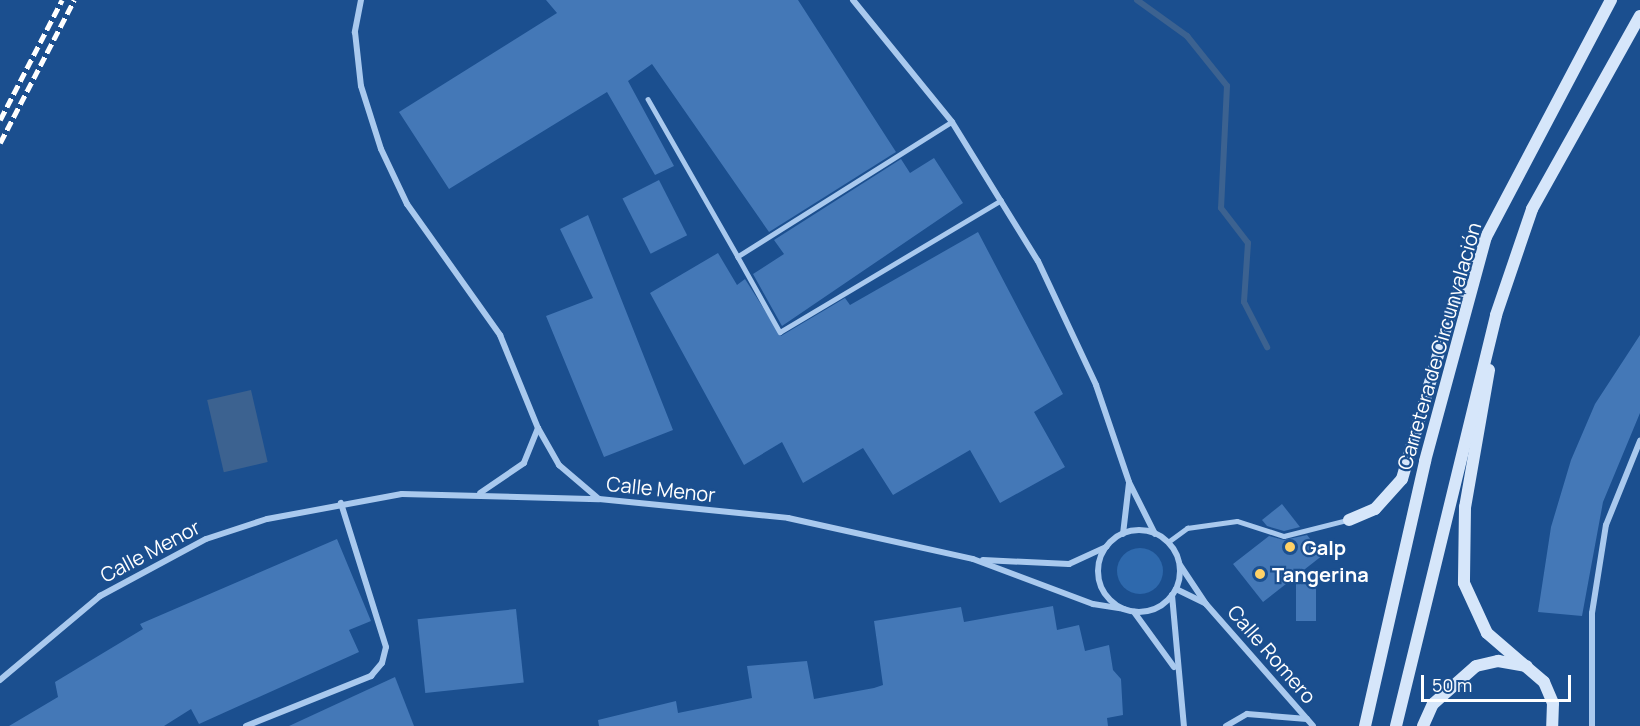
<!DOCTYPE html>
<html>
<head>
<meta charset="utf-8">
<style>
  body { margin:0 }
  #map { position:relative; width:1640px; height:726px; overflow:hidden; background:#1b4f8f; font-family:Manrope,sans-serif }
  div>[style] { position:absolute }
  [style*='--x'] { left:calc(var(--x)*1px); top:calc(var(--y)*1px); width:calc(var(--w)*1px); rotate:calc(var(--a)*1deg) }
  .green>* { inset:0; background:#2e69ad }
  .round { border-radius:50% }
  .water>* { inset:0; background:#3c6290; transform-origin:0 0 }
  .stream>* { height:6px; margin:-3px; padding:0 3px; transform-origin:3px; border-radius:3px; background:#3c6290 }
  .building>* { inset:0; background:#4478b7; transform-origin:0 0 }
  .lane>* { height:4.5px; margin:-2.25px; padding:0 2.25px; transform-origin:2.25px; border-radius:2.25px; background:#a9c9ee }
  .street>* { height:6px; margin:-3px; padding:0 3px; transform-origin:3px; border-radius:3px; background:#a9c9ee }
  .street>.ring { margin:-3px; padding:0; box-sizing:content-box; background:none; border:6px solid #a9c9ee; border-radius:50% }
  .secondary>* { height:12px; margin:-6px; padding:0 6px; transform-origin:6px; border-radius:6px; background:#d6e6fa }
  .rail>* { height:4.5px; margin-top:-2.25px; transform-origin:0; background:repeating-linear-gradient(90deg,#fff 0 10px,transparent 0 14.5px) }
  .dots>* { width:16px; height:16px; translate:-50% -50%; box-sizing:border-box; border:3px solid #1b4f8f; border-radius:50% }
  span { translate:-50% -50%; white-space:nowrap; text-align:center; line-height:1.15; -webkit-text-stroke:4.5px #1b4f8f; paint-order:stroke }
  .street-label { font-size:20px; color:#fff }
  .poi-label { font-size:20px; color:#fff; font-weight:700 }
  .left { translate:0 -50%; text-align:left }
  .scale { position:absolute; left:1421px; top:675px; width:150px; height:27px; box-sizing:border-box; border:3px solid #fff; border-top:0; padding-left:8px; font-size:18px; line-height:21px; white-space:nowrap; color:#fff; -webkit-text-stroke:4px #1b4f8f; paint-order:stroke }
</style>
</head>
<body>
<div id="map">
  <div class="green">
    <div class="round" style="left:1117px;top:548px;width:46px;height:46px"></div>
  </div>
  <div class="water">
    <div style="left:251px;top:390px;width:74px;height:45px;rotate:77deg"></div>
  </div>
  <div class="stream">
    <div style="--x:1137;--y:0;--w:62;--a:35.8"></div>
    <div style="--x:1187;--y:36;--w:64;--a:51.3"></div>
    <div style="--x:1227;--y:86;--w:122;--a:92.8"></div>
    <div style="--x:1221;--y:208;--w:44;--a:52.4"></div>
    <div style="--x:1248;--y:243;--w:59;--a:93.9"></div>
    <div style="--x:1244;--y:302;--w:51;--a:62.9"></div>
  </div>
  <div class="building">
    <div style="clip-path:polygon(546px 0,798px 0,896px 152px,769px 232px,652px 64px,628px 81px,674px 166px,655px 175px,607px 92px,449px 189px,399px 112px,557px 13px)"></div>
    <div style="clip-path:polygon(934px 158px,963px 203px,782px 326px,753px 274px,784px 254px,774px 240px,901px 159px,910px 173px)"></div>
    <div style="left:659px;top:180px;width:62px;height:41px;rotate:63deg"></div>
    <div style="clip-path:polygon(588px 215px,673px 430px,604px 457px,546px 316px,593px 298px,560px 229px)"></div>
    <div style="clip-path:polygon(978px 232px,1063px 394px,1034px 412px,1065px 467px,1000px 503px,970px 450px,893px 495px,863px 448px,803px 483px,782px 442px,744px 465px,650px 293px,718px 253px,737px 285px,745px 279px,781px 336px,845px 298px,850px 305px)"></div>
    <div style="clip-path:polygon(1640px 335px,1640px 413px,1603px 502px,1582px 616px,1538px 612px,1551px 527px,1571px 460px,1595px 404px)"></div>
    <div style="clip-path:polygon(1282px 504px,1300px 527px,1284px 531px,1267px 526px,1262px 520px)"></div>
    <div style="clip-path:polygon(1307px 535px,1323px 555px,1263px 602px,1233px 564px,1269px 536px,1284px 540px)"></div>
    <div style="clip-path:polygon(337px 539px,371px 621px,349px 630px,359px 652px,199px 724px,191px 709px,164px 726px,9px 726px,58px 697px,55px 682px,143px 629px,140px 624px)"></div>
    <div style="left:1296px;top:584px;width:20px;height:37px"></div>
    <div style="clip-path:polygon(1053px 606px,1057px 630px,1079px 625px,1085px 651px,1109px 645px,1113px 670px,1121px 679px,1123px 715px,1107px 718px,1108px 726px,599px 726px,598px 720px,676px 701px,678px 713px,752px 698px,747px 666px,807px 661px,814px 699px,874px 688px,883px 685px,874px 621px,961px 607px,964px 622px)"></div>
    <div style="left:516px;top:609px;width:74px;height:99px;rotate:84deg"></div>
    <div style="clip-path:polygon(395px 677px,414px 726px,289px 726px)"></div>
  </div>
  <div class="lane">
    <div style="--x:648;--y:99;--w:182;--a:60.3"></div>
    <div style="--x:952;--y:122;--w:253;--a:147.8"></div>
    <div style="--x:738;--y:257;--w:86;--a:60.8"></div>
    <div style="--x:780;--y:332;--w:257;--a:-30.8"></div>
    <div style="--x:1168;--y:542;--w:24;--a:-36"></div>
    <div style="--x:1187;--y:528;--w:50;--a:-8"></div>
    <div style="--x:1237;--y:521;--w:49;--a:17.7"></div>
    <div style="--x:1284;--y:536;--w:65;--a:-14.3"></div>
  </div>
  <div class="street">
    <div style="--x:361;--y:0;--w:33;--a:101"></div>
    <div style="--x:355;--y:32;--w:54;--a:83.7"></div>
    <div style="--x:361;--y:86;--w:66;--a:72.4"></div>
    <div style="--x:381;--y:149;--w:61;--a:64.7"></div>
    <div style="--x:407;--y:204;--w:161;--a:54.6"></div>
    <div style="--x:500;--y:335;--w:100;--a:67.8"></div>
    <div style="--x:538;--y:428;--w:38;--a:112"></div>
    <div style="--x:524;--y:463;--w:53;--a:145.7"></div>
    <div style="--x:853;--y:0;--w:157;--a:50.9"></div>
    <div style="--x:952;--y:122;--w:163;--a:58.3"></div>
    <div style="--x:1038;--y:261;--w:137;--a:64.9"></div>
    <div style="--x:1096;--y:385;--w:102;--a:71.2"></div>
    <div style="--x:1129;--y:482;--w:58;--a:63.4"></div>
    <div style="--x:538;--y:428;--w:43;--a:60.4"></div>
    <div style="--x:559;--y:465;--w:52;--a:40.4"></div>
    <div class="ring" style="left:1098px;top:530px;width:76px;height:76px"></div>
    <div style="--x:1123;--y:534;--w:51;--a:-83.3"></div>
    <div style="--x:983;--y:560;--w:86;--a:2.7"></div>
    <div style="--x:1069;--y:564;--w:41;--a:-24.7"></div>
    <div style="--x:1180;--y:565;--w:47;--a:56.3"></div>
    <div style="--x:1206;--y:604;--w:162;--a:48.7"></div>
    <div style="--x:1176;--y:589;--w:32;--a:26"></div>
    <div style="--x:1172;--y:595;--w:132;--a:84.8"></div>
    <div style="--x:1134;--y:612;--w:68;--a:54"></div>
    <div style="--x:0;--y:680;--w:131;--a:-40"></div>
    <div style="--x:100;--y:596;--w:120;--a:-28.3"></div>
    <div style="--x:206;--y:539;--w:64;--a:-18.2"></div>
    <div style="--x:267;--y:519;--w:137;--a:-10.5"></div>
    <div style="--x:402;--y:494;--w:197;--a:1.5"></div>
    <div style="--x:599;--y:499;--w:190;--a:5.7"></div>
    <div style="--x:788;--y:518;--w:189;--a:12.5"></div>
    <div style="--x:973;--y:559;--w:128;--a:20.6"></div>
    <div style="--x:1093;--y:604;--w:31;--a:9"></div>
    <div style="--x:246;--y:726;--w:135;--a:-21.8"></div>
    <div style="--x:371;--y:676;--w:17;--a:-50"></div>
    <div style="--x:382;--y:663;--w:16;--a:-76"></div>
    <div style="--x:386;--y:647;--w:151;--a:-107.4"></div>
    <div style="--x:1226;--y:726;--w:24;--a:-30"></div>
    <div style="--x:1247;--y:714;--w:60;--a:4.8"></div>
    <div style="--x:1592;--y:726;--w:113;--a:-90"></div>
    <div style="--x:1592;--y:613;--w:89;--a:-81"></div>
    <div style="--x:1606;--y:525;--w:91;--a:-68"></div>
  </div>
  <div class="secondary">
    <div style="--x:1489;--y:370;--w:139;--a:99.9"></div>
    <div style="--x:1465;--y:507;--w:76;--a:90.8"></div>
    <div style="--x:1464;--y:583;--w:55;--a:65.3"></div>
    <div style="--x:1487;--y:633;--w:75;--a:40.7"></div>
    <div style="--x:1544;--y:682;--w:23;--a:67"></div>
    <div style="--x:1553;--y:703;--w:23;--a:92"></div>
    <div style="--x:1349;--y:520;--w:28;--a:-23"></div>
    <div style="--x:1375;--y:509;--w:40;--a:-48"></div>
    <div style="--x:1402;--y:479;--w:176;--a:-73.8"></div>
    <div style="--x:1451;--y:310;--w:50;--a:-65"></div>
    <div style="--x:1365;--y:726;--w:272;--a:-77.2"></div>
    <div style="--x:1425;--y:461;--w:232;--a:-74.8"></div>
    <div style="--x:1486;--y:237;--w:268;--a:-62.2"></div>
    <div style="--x:1396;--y:726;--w:423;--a:-76.3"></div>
    <div style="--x:1496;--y:315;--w:112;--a:-71.2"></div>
    <div style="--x:1532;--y:209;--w:221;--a:-60.8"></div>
    <div style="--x:1423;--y:726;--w:24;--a:-66"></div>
    <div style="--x:1433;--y:704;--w:57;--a:-41.5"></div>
    <div style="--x:1476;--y:666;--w:23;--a:-13"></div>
    <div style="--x:1498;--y:661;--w:29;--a:10"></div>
  </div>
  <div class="rail">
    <div style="--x:0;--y:120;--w:135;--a:-62.7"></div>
    <div style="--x:0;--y:143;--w:161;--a:-62.6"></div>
  </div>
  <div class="dots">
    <div style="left:1290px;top:547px;background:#ffd166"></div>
    <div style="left:1260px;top:574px;background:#ffd166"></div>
  </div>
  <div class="street-label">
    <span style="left:1439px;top:346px;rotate:-74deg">Carretera de Circunvalación</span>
    <span style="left:661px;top:489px;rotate:6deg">Calle Menor</span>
    <span style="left:150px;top:551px;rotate:-28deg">Calle Menor</span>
    <span style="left:1272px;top:654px;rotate:49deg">Calle Romero</span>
  </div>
  <div class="poi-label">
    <span class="left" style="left:1302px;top:547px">Galp</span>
    <span class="left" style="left:1272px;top:574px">Tangerina</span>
  </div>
  <div class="scale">50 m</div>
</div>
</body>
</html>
